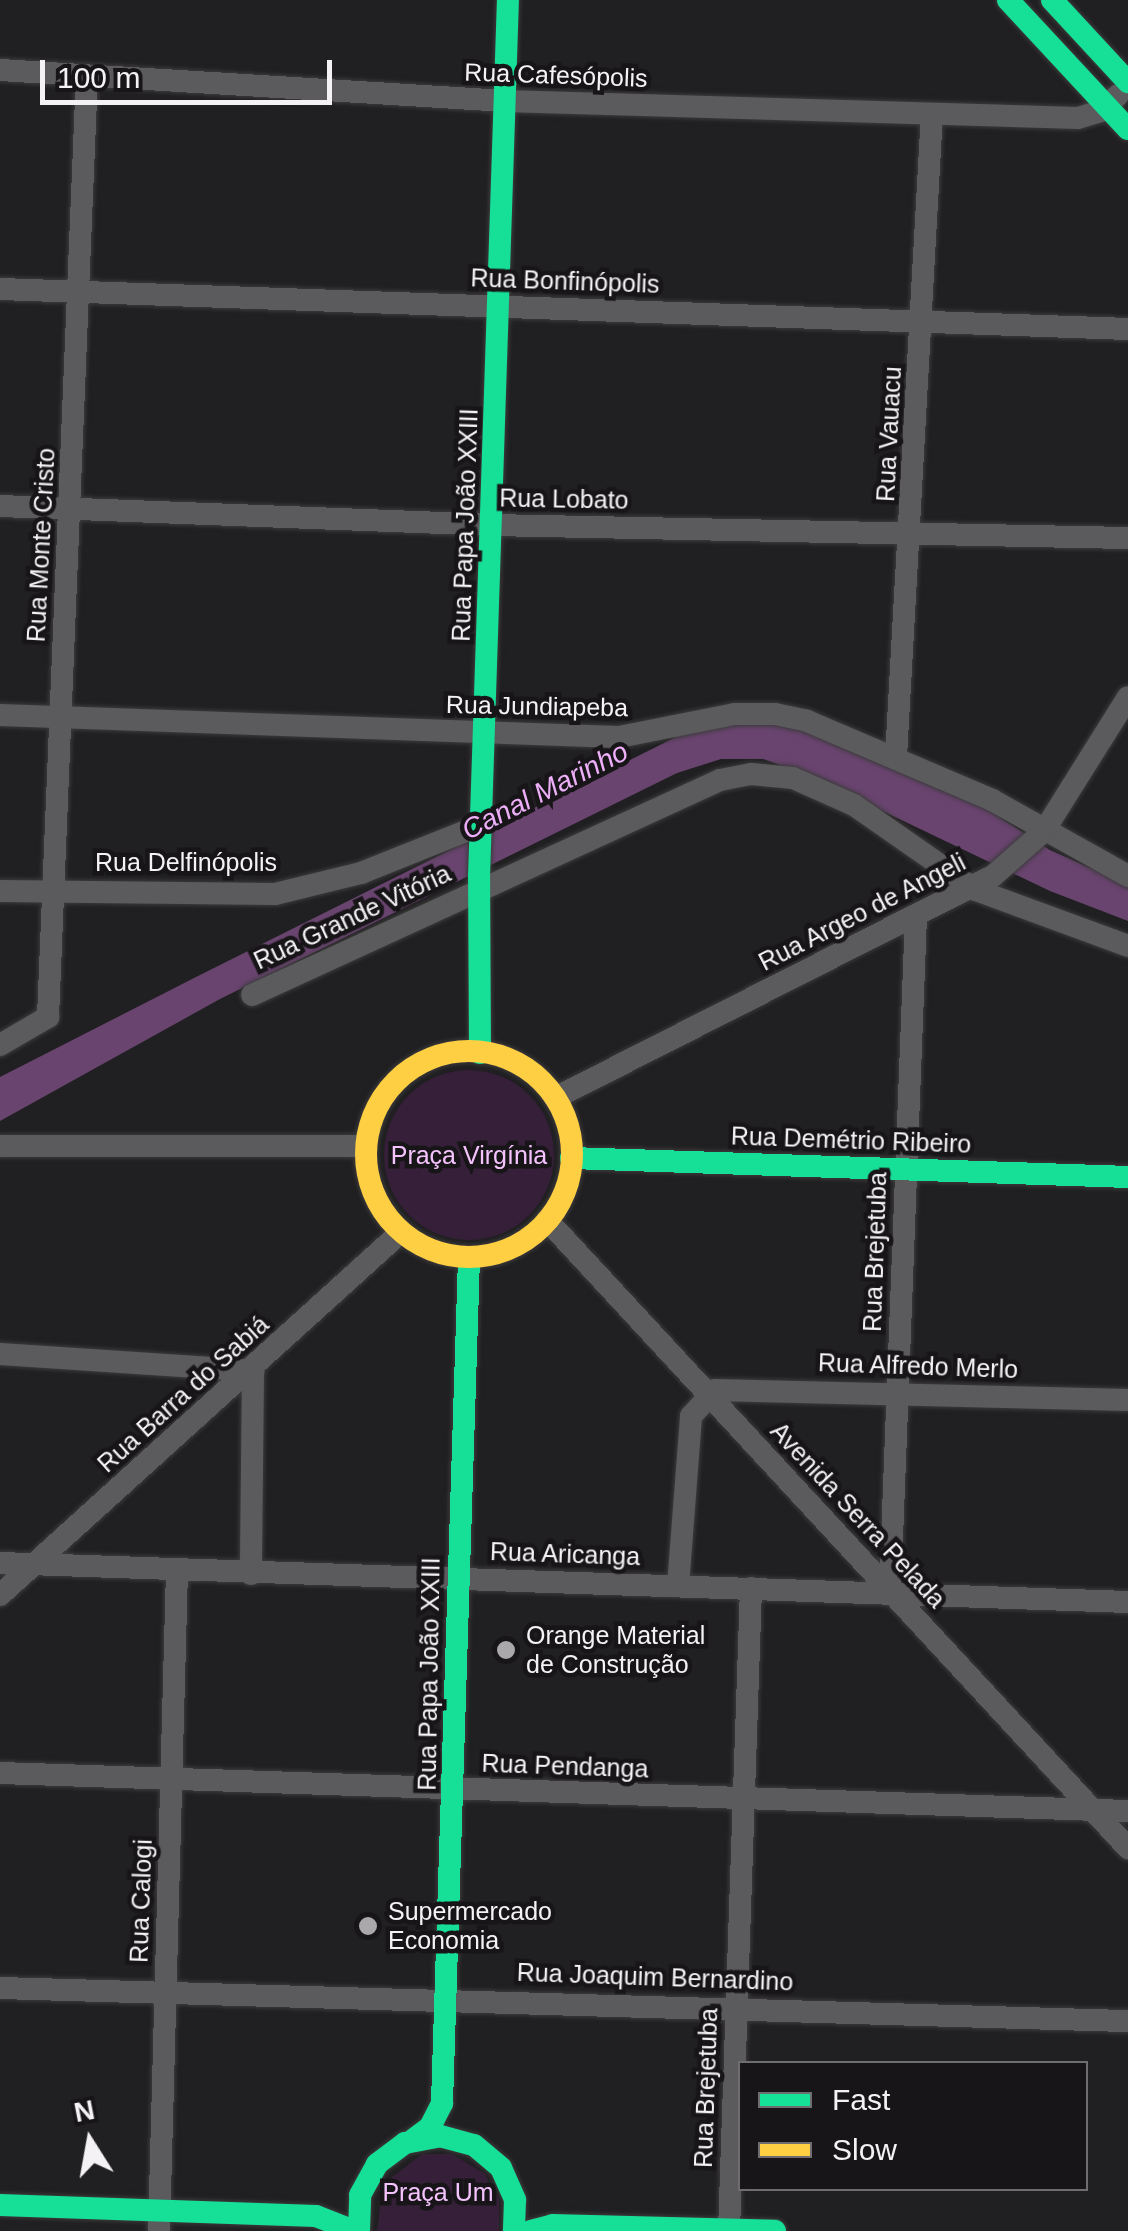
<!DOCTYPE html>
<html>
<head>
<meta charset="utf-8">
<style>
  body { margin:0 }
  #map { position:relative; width:1128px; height:2231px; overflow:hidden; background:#201f21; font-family:Arial,sans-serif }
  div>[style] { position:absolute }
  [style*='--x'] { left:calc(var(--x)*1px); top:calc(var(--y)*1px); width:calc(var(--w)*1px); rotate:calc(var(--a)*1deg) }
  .green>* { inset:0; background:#362039 }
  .round { border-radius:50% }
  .water>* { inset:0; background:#69446f }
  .roads { filter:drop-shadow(0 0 2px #3c3b3c) drop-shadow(0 0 2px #3c3b3c) }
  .street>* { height:22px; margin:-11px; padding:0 11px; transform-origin:11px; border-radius:11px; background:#5b5a5c }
  .fast>* { height:22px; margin:-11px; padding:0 11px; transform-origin:11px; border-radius:11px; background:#16e098 }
  .slow>* { height:22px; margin:-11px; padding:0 11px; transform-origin:11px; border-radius:11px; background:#ffcf43 }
  .slow>.ring { margin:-11px; padding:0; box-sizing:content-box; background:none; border:22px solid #ffcf43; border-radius:50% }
  .dots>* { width:28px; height:28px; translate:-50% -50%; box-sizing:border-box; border:5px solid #181518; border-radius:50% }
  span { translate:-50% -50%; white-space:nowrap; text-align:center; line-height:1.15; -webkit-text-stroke:9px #181518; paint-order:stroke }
  .street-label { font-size:25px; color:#f4f2f4 }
  .park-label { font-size:25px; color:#f4c3fd }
  .poi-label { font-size:25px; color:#f4f2f4 }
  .left { translate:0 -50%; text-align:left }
  .water-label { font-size:28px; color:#edaff7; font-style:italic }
  .legend { position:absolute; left:738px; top:2061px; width:350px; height:130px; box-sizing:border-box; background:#181518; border:2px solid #706d70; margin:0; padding:12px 18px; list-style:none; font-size:30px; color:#f4f2f4 }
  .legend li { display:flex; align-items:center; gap:20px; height:50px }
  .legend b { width:50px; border:2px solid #706d70 }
  .north { position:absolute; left:40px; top:2091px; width:100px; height:100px; -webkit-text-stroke:8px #181518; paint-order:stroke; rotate:349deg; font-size:28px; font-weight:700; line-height:40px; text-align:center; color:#f4f2f4 }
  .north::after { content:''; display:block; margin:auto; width:35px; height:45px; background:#f4f2f4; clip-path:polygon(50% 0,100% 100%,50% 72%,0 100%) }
  .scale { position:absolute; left:40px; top:60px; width:292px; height:45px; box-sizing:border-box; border:5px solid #f4f2f4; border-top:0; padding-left:12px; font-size:30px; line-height:35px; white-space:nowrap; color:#f4f2f4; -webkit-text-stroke:8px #181518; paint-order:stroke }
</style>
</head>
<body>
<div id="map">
  <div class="green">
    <div class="round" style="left:384px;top:1070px;width:170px;height:170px"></div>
    <div style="clip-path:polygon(422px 2154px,452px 2154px,485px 2174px,499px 2200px,499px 2231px,377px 2231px,383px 2184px)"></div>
  </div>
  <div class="water">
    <div style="clip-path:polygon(789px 721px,959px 791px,1050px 850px,1128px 885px,1128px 921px,1050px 891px,803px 773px,763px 759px,721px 759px,677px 773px,220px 999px,0 1121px,0 1077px,198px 976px,678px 736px,710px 726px)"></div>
  </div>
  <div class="roads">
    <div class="street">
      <div style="--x:0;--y:70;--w:506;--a:3.51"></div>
      <div style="--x:505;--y:101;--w:573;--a:1.7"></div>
      <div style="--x:1078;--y:118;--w:24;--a:-17"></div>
      <div style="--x:1101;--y:111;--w:23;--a:-43"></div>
      <div style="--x:0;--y:289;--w:1129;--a:2.03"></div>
      <div style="--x:0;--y:506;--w:491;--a:2.2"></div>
      <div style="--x:491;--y:525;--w:637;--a:1.17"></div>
      <div style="--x:0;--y:715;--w:619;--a:2.04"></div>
      <div style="--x:619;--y:737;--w:118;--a:-11.2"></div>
      <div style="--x:735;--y:714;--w:40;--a:0"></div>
      <div style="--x:775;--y:714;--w:33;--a:12"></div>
      <div style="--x:807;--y:721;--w:201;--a:23.1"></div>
      <div style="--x:992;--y:800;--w:156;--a:29.2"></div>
      <div style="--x:896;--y:757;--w:644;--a:-86.8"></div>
      <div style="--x:0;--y:891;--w:275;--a:0.6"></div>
      <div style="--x:275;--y:894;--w:89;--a:-13.7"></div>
      <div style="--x:361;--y:873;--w:129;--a:-21.8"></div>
      <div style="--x:252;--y:995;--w:515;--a:-24.67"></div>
      <div style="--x:720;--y:780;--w:32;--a:-11"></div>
      <div style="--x:751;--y:774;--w:42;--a:5.4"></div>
      <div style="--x:793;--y:778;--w:67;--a:23.9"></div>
      <div style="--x:854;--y:805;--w:149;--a:34.9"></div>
      <div style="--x:976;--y:890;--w:162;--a:20.2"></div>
      <div style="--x:0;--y:1045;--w:56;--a:-30.3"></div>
      <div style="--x:48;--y:1017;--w:942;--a:-87.63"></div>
      <div style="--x:555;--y:1098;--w:491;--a:-26.9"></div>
      <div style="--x:993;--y:876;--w:68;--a:-41.4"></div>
      <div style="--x:1044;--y:831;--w:158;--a:-57.9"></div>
      <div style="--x:0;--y:1146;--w:366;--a:0"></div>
      <div style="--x:547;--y:1220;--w:856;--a:47.23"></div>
      <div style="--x:0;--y:1354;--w:254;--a:3.8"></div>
      <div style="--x:253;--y:1371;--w:203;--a:90.6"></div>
      <div style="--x:0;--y:1563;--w:1129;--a:1.98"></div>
      <div style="--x:678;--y:1586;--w:170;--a:-85.6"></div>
      <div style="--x:691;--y:1416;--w:35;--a:-47"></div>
      <div style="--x:715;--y:1390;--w:413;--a:1.4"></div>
      <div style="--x:890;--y:1590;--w:674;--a:-87.79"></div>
      <div style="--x:0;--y:1595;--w:541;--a:-42.15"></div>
      <div style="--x:0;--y:1773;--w:1129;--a:1.93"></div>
      <div style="--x:0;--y:1988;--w:1128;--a:1.68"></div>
      <div style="--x:159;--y:2231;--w:659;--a:-88.44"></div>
      <div style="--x:729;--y:2231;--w:643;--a:-88.04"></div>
    </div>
    <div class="fast">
      <div style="--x:1008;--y:0;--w:176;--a:47.1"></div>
      <div style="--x:1052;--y:0;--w:112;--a:47.2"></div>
      <div style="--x:480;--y:1053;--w:176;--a:-90.3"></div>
      <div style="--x:479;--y:877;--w:877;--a:-88.11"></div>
      <div style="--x:571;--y:1158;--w:557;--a:1.95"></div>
      <div style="--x:414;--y:2139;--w:20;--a:-37"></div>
      <div style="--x:430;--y:2127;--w:27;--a:-63"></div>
      <div style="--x:442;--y:2103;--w:845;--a:-88.17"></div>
      <div style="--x:0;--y:2205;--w:316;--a:2"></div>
      <div style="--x:316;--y:2216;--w:41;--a:21.5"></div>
      <div style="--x:359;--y:2231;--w:36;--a:-88"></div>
      <div style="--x:360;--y:2195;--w:35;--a:-61"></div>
      <div style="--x:377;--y:2164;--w:35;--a:-37"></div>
      <div style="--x:405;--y:2143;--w:36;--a:-11"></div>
      <div style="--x:440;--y:2136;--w:35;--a:15"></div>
      <div style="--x:474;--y:2145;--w:35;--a:40"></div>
      <div style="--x:501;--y:2168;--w:35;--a:66"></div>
      <div style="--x:515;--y:2200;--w:31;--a:92"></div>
      <div style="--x:531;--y:2231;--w:23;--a:-15"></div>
      <div style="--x:553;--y:2225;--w:222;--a:1.5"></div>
    </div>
    <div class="slow">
      <div class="ring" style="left:366px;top:1051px;width:184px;height:184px"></div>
    </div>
  </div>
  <div class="dots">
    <div style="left:506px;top:1650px;background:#aaa8aa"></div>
    <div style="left:368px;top:1926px;background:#aaa8aa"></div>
  </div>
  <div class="street-label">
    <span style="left:556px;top:75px;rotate:2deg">Rua Cafesópolis</span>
    <span style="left:565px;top:281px;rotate:2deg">Rua Bonfinópolis</span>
    <span style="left:889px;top:434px;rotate:-87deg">Rua Vauacu</span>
    <span style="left:564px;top:499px;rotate:1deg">Rua Lobato</span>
    <span style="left:465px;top:525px;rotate:-88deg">Rua Papa João XXIII</span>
    <span style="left:41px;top:545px;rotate:-87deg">Rua Monte Cristo</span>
    <span style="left:537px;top:706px;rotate:1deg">Rua Jundiapeba</span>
    <span style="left:186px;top:862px">Rua Delfinópolis</span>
    <span style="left:862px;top:912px;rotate:-27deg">Rua Argeo de Angeli</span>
    <span style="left:352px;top:917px;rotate:-25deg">Rua Grande Vitória</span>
    <span style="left:851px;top:1140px;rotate:2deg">Rua Demétrio Ribeiro</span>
    <span style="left:875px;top:1252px;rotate:-88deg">Rua Brejetuba</span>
    <span style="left:918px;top:1366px;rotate:2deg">Rua Alfredo Merlo</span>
    <span style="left:183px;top:1394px;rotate:-42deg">Rua Barra do Sabiá</span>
    <span style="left:858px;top:1515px;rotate:47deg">Avenida Serra Pelada</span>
    <span style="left:565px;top:1554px;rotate:2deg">Rua Aricanga</span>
    <span style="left:429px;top:1674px;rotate:-89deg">Rua Papa João XXIII</span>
    <span style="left:565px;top:1766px;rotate:2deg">Rua Pendanga</span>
    <span style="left:141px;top:1901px;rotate:-88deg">Rua Calogi</span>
    <span style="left:655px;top:1977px;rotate:2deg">Rua Joaquim Bernardino</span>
    <span style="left:706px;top:2088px;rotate:-88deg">Rua Brejetuba</span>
  </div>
  <div class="park-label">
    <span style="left:469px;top:1155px">Praça Virgínia</span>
    <span style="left:438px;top:2192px">Praça Um</span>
  </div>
  <div class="poi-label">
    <span class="left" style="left:526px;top:1650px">Orange Material<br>de Construção</span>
    <span class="left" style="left:388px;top:1926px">Supermercado<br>Economia</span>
  </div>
  <div class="water-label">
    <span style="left:545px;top:791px;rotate:-27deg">Canal Marinho</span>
  </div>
  <ul class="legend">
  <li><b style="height:12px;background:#16e098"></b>Fast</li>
  <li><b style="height:12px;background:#ffcf43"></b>Slow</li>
  </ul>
  <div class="north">N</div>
  <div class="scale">100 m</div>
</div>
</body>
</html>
